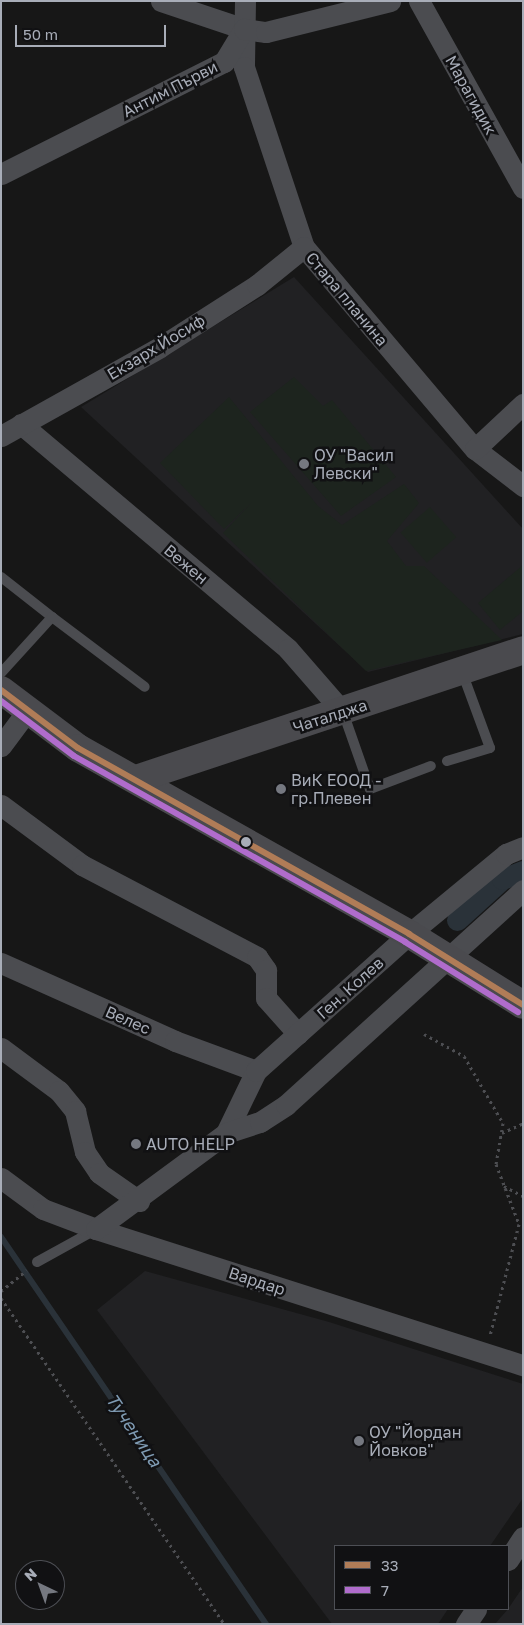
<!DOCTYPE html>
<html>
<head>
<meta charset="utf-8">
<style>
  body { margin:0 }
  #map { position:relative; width:524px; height:1625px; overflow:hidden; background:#171717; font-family:"Golos Text",sans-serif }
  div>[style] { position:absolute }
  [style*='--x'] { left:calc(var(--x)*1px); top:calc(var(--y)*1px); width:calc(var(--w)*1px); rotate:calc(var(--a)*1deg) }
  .built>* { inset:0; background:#212123 }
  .green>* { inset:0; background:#1d241e; transform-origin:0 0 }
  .stream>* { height:6px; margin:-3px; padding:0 3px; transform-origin:3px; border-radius:3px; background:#2a3239 }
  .canal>* { height:21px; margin:-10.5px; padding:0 10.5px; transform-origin:10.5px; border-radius:10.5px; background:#2a3239 }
  .path>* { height:3px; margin-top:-1.5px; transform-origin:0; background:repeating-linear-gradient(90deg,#4d4e52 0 2.5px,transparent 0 6.5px) }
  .lane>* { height:10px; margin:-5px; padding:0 5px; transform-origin:5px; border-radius:5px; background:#4b4c50 }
  .street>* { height:21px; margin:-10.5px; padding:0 10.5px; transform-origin:10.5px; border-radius:10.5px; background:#4b4c50 }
  .secondary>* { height:28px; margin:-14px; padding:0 14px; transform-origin:14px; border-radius:14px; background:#4a4a4e }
  .bus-1>* { height:6px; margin:-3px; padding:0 3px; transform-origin:3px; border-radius:3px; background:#b07c57 }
  .bus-2>* { height:6px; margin:-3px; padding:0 3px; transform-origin:3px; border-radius:3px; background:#b06ccc }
  .dots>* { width:14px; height:14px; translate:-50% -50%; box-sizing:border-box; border:2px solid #111113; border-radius:50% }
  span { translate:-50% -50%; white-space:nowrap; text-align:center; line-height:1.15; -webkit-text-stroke:5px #111113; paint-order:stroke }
  .street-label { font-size:16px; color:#a8adb8 }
  .poi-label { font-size:16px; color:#a8adb8 }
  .left { translate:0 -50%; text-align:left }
  .water-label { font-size:18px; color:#7f9bb3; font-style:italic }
  .frame { position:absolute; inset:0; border:2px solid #a8adb8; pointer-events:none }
  .legend { position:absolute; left:334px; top:1545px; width:175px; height:65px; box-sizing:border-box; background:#111113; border:1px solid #4d4f55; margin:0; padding:6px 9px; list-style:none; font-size:15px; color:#a8adb8 }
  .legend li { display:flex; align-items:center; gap:10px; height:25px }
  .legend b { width:25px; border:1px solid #4d4f55 }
  .north { position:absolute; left:15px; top:1560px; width:50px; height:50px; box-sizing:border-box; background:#111113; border:1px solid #4d4f55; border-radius:50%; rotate:318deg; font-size:14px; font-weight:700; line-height:20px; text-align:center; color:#a8adb8 }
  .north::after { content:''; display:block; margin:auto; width:18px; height:22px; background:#757880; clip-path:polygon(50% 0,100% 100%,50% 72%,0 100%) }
  .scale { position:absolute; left:15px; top:25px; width:151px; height:22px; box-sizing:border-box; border:2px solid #a8adb8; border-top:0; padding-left:6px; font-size:15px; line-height:18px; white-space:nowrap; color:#a8adb8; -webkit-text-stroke:4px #111113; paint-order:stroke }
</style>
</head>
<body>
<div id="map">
  <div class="built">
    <div style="clip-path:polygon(294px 277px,523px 529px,523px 634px,368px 672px,81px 407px)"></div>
    <div style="clip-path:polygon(145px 1271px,329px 1322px,523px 1384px,523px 1498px,490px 1546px,335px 1546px,335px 1609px,448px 1609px,438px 1624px,332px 1624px,97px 1310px)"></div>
    <div style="clip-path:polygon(523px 1587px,523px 1624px,495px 1624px,508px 1609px)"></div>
  </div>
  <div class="green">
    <div style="clip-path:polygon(294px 377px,323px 406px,332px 400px,396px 477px,341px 516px,250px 412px)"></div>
    <div style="clip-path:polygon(229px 397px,318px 506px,342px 525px,404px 484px,419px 503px,387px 541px,406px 566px,424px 566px,502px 640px,366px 671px,223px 533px,252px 502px,224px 529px,160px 463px)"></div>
    <div style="left:430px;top:507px;width:40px;height:39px;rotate:49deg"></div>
    <div style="clip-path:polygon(523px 565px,523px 611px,500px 630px,478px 603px)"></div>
  </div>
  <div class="stream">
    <div style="--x:1;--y:1237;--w:469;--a:55.6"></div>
  </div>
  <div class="canal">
    <div style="--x:457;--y:920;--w:61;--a:-42.3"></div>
    <div style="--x:502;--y:879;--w:22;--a:-21"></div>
  </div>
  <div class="path">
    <div style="--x:424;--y:1034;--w:46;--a:28.8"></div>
    <div style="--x:464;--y:1056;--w:78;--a:59.8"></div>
    <div style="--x:503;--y:1123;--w:42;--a:99.7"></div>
    <div style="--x:496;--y:1164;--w:64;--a:69"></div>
    <div style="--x:519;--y:1224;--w:115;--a:104.6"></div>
    <div style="--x:502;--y:1133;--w:23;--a:-25"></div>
    <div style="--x:504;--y:1186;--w:21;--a:28"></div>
    <div style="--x:1;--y:1291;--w:33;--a:-39"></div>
    <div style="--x:1;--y:1298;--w:395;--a:55.6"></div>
  </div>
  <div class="lane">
    <div style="--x:1;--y:577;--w:65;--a:38.1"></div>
    <div style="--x:52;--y:617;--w:76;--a:132.3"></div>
    <div style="--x:52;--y:617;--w:116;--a:37"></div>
    <div style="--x:343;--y:712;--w:82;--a:70.7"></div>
    <div style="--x:370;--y:789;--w:65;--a:-20.7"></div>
    <div style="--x:447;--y:761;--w:45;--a:-16.8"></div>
    <div style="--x:490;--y:748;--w:81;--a:-110.2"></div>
    <div style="--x:37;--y:1262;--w:66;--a:-28.9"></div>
  </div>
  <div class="street">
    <div style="--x:161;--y:1;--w:88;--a:18.6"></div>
    <div style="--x:245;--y:1;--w:66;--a:90.9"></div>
    <div style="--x:244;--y:67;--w:190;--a:71.6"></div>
    <div style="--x:304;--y:247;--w:265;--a:49.8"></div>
    <div style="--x:475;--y:449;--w:61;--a:37.6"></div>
    <div style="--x:419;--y:1;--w:214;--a:60.9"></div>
    <div style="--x:1;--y:174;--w:250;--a:-26.7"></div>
    <div style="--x:224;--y:62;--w:39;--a:-59"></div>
    <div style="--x:244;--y:29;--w:22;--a:8"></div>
    <div style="--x:266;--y:32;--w:128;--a:-14"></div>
    <div style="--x:21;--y:424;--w:349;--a:40.1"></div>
    <div style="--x:288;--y:649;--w:84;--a:48.9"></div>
    <div style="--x:1;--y:436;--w:182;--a:-29.2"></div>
    <div style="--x:160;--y:347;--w:115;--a:-32.6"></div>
    <div style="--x:257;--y:285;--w:60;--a:-39"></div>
    <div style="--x:475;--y:449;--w:66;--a:-43.2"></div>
    <div style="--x:1;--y:746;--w:44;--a:-53.4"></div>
    <div style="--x:1;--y:805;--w:101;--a:36.5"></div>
    <div style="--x:82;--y:865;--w:198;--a:27.7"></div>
    <div style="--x:257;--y:957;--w:16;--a:55"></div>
    <div style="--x:266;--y:970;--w:28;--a:90"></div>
    <div style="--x:266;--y:998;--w:48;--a:48.4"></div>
    <div style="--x:1;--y:963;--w:191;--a:24.1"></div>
    <div style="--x:175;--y:1041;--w:86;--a:20.3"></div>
    <div style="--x:1;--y:1048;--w:72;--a:36.6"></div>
    <div style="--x:59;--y:1091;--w:26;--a:51"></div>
    <div style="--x:75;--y:1111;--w:42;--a:76.3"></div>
    <div style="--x:85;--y:1152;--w:25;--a:56"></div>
    <div style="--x:99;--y:1173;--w:49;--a:35"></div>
    <div style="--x:226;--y:1133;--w:69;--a:-64.2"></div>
    <div style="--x:256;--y:1071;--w:205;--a:-41.8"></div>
    <div style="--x:409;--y:934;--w:126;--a:-39.5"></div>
    <div style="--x:506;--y:854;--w:18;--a:-22"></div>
    <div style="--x:1;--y:1178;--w:52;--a:36.4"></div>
    <div style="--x:43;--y:1209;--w:57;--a:20.7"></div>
    <div style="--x:96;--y:1229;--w:448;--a:17.7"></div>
    <div style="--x:96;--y:1229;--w:162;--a:-36.4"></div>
    <div style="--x:226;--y:1133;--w:36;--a:-18"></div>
    <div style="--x:260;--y:1122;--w:31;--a:-33"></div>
    <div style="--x:286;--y:1105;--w:320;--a:-42.2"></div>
    <div style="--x:508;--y:1560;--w:27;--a:-57"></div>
    <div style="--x:466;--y:1624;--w:18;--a:-56"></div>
  </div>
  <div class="secondary">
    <div style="--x:1;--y:690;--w:96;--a:37"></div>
    <div style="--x:78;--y:748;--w:380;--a:29.3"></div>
    <div style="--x:409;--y:934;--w:134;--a:31.9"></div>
    <div style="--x:136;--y:779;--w:408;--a:-18.4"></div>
  </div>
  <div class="bus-1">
    <div style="--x:1;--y:690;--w:96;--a:37"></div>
    <div style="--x:78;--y:748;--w:380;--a:29.3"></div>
    <div style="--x:409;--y:934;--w:134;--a:31.9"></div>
  </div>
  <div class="bus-2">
    <div style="--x:1;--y:701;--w:91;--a:37"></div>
    <div style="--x:74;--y:756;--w:380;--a:29.3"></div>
    <div style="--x:405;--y:942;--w:133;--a:31.8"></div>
  </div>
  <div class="dots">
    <div style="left:304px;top:464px;background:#757880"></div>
    <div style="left:281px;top:789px;background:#757880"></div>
    <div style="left:246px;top:842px;background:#a8adb8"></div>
    <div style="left:136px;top:1144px;background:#757880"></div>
    <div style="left:359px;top:1441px;background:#757880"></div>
  </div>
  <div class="street-label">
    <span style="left:170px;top:89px;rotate:-27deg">Антим Първи</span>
    <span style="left:471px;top:95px;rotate:61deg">Марагидик</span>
    <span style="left:347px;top:299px;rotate:50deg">Стара планина</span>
    <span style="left:156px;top:347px;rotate:-31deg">Екзарх Йосиф</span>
    <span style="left:186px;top:564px;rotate:40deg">Вежен</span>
    <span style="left:330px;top:716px;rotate:-18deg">Чаталджа</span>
    <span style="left:350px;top:988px;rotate:-42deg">Ген. Колев</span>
    <span style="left:128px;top:1020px;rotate:24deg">Велес</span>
    <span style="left:257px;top:1281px;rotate:18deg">Вардар</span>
  </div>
  <div class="poi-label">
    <span class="left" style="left:314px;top:464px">ОУ "Васил<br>Левски"</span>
    <span class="left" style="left:291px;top:789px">ВиК ЕООД -<br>гр.Плевен</span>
    <span class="left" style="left:146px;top:1144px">AUTO HELP</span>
    <span class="left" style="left:369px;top:1441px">ОУ "Йордан<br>Йовков"</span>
  </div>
  <div class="water-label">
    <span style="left:134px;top:1430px;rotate:56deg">Тученица</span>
  </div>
  <div class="frame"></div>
  <ul class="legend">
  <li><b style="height:6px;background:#b07c57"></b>33</li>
  <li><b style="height:6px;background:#b06ccc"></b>7</li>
  </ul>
  <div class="north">N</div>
  <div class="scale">50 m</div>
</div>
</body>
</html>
